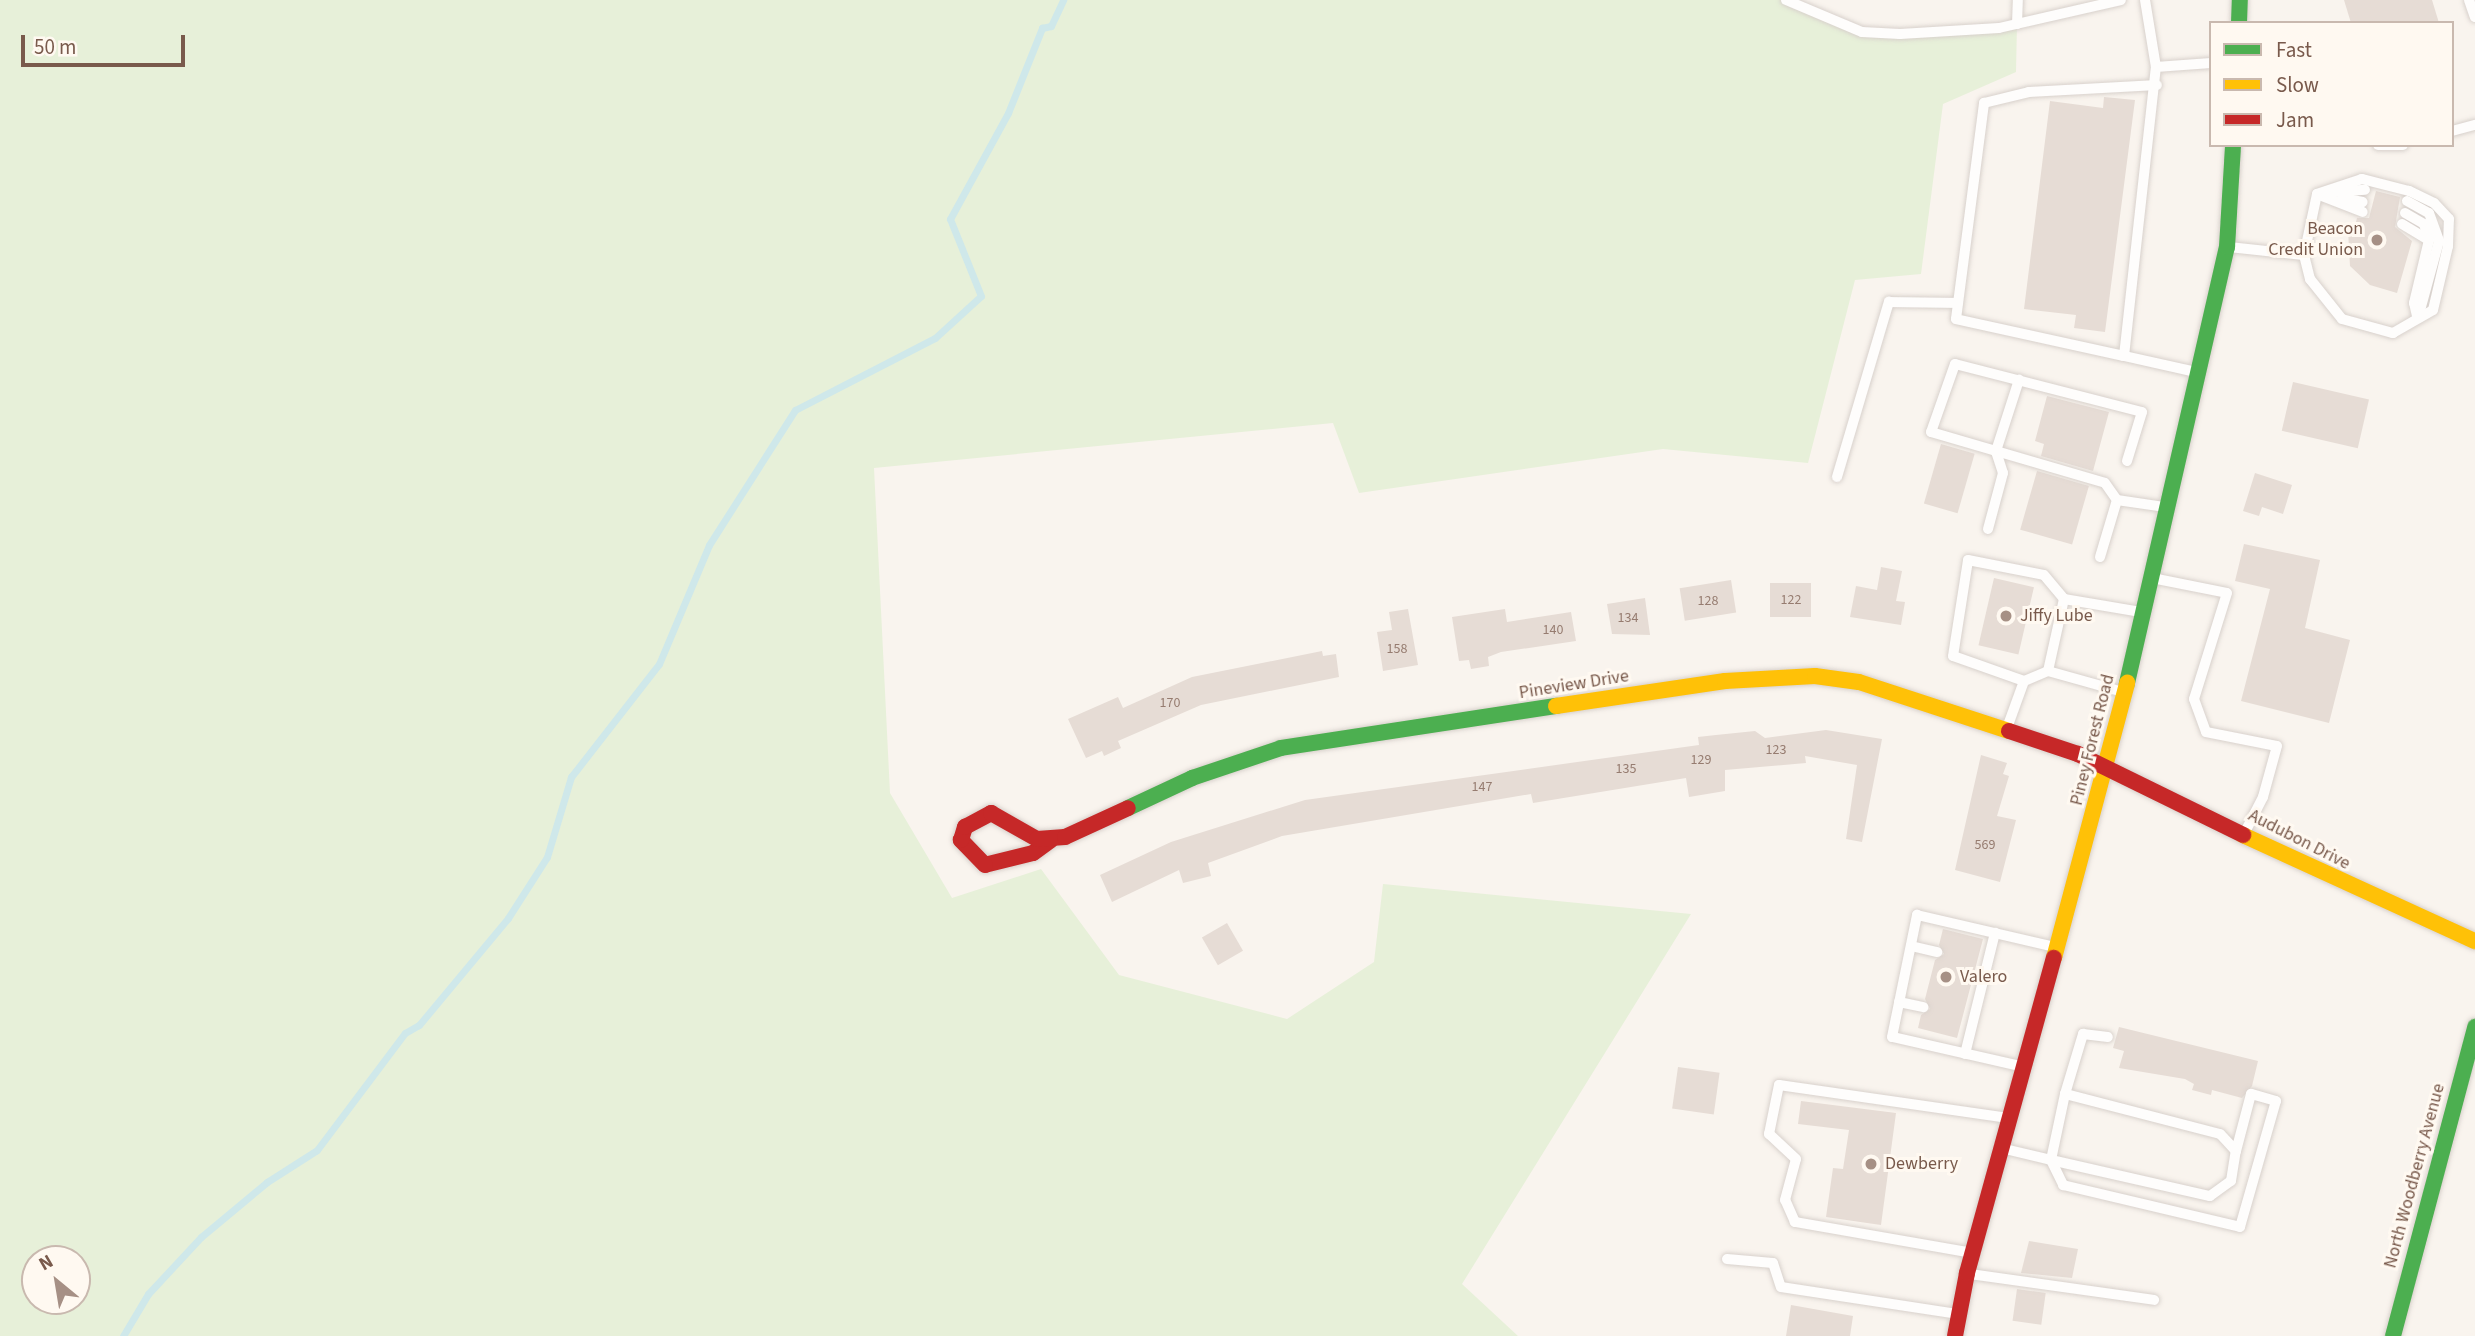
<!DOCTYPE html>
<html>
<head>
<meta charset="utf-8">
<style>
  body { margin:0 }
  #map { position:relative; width:2475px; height:1336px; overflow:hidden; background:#f9f4ee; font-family:"Source Sans 3",sans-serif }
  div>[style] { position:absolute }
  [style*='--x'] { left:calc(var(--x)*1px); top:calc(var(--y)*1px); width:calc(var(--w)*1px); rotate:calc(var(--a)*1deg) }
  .green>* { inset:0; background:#e7f0d9 }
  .stream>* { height:7px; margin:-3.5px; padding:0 3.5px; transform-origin:3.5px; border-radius:3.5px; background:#cfe8ea }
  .building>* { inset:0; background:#e6dcd5; transform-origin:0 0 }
  .roads { filter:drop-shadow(0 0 2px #d8d1cc) drop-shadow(0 0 2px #d8d1cc) }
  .lane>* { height:10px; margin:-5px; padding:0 5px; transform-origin:5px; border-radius:5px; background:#fefdfc }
  .fast>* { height:16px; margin:-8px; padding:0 8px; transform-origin:8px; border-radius:8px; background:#4caf50 }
  .slow>* { height:16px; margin:-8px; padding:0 8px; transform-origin:8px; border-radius:8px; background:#ffc107 }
  .jam>* { height:16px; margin:-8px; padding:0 8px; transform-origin:8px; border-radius:8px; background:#c62828 }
  .dots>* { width:19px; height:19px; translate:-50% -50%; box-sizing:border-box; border:4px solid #fff9f1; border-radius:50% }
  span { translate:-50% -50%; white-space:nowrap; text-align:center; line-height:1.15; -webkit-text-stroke:6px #fff9f1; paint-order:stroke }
  .number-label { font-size:14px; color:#967c70 }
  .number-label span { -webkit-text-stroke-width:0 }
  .poi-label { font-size:18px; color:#795a4c }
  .right { translate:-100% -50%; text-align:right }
  .left { translate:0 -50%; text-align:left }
  .street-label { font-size:18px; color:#795a4c }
  .legend { position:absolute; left:2209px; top:21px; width:245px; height:126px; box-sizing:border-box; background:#fff9f1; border:2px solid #c9b9af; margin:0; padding:9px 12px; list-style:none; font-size:21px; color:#795a4c }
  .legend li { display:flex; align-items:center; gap:14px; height:35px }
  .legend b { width:35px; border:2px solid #c9b9af }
  .north { position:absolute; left:21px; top:1245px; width:70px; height:70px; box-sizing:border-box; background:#fff9f1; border:2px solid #c9b9af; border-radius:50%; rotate:330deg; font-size:19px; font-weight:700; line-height:28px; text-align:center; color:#795a4c }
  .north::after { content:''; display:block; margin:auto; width:24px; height:32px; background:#a69085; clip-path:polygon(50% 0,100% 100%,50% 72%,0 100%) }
  .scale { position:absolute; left:21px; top:35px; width:164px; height:32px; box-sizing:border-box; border:4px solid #795a4c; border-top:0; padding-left:9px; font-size:21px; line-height:24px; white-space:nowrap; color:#795a4c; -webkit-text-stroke:5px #fff9f1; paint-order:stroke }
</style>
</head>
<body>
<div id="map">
  <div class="green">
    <div style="clip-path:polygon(evenodd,0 0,1786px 0,1862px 32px,2017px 24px,2016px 72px,1943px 104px,1921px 274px,1855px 280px,1808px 463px,1663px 449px,1359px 493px,1333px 423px,874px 468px,890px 793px,952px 898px,1041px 869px,1119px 975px,1287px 1019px,1374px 962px,1383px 884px,1691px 914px,1462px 1284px,1518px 1336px,0 1336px,0 0,35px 1259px,77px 1259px,77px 1301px,35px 1301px,35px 1259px)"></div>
  </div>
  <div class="stream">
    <div style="--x:123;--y:1336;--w:49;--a:-59.2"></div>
    <div style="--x:148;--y:1294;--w:78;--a:-47.1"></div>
    <div style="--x:201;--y:1237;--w:86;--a:-39.8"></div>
    <div style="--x:267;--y:1182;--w:59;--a:-32.6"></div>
    <div style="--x:317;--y:1150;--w:146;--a:-53.1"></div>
    <div style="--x:405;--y:1033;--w:16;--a:-30"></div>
    <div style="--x:419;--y:1025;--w:139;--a:-50.2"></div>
    <div style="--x:508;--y:918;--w:72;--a:-57.4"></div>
    <div style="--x:547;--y:857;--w:84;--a:-73.3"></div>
    <div style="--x:571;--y:777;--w:143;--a:-52.1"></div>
    <div style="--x:659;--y:664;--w:129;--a:-67.2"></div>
    <div style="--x:709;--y:545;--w:160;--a:-57.5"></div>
    <div style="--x:795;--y:410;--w:157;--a:-27.2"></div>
    <div style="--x:935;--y:338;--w:62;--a:-42.4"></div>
    <div style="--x:981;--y:296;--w:83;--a:-111.9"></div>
    <div style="--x:950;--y:219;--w:121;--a:-61.3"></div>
    <div style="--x:1008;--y:113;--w:92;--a:-68.2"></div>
    <div style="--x:1042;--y:28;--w:9;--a:-13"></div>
    <div style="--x:1051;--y:26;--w:29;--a:-65"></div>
  </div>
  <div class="building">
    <div style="clip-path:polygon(2344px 0,2432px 0,2439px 23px,2351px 23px)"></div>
    <div style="clip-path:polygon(2104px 97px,2135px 100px,2105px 332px,2074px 328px,2076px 315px,2024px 309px,2050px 101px,2103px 108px)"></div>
    <div style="clip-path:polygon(2376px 191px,2400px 197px,2395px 227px,2412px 241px,2397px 293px,2370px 285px,2350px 266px,2348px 230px,2354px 230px,2357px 218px,2369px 218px)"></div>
    <div style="left:2293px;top:382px;width:78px;height:50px;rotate:13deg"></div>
    <div style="clip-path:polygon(2047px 396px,2109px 412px,2093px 471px,2041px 456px,2044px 444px,2035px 441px)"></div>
    <div style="left:1941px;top:444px;width:35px;height:62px;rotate:16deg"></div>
    <div style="left:2037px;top:471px;width:54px;height:61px;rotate:16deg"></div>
    <div style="clip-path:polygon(2255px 473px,2292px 485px,2283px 514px,2262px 507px,2259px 516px,2243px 511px)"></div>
    <div style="clip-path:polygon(2244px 544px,2320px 560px,2305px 628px,2350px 640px,2329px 723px,2241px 701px,2270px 589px,2235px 581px)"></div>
    <div style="clip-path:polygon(1881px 567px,1902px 571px,1896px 601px,1905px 602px,1901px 625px,1850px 617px,1856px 586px,1877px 590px)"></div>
    <div style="left:1994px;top:578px;width:41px;height:69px;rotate:13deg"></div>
    <div style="left:1731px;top:580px;width:33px;height:52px;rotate:81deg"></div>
    <div style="left:1770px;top:583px;width:41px;height:34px"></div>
    <div style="clip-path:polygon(1645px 598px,1650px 635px,1612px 634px,1607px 604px)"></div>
    <div style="clip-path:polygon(1408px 609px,1418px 665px,1383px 671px,1377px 632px,1392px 630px,1389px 612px)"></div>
    <div style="clip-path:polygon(1505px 609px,1507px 622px,1571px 612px,1576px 641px,1501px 652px,1488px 657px,1489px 666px,1471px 669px,1469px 660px,1459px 661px,1452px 617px)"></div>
    <div style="clip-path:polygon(1322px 651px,1323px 656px,1336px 654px,1339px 677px,1201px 705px,1118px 741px,1121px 748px,1104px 756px,1102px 751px,1086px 758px,1068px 719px,1118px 697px,1123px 708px,1192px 677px)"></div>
    <div style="clip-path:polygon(1826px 730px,1882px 739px,1862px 842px,1846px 839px,1857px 765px,1805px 756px,1806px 763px,1725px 770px,1725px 791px,1689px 797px,1686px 778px,1533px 803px,1531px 794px,1282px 836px,1208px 863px,1211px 876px,1183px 883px,1179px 870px,1112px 902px,1100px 875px,1171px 842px,1305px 800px,1699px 745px,1698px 737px,1716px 735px,1755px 731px,1765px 738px)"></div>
    <div style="clip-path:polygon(1981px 755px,2007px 763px,2003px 774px,2009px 776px,1997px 816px,2016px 820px,2000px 882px,1955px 870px)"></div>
    <div style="left:1227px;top:923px;width:32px;height:29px;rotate:60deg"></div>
    <div style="clip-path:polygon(1943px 929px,1983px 939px,1957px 1038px,1918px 1028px,1921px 1015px,1930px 1009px,1925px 999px,1935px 960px,1944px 954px,1939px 945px)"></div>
    <div style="clip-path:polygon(2119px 1027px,2258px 1061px,2252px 1086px,2242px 1098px,2212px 1090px,2211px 1095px,2192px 1090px,2194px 1084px,2185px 1079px,2119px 1068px,2124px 1051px,2113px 1048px)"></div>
    <div style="left:1678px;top:1067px;width:42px;height:42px;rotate:8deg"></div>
    <div style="clip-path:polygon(1801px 1101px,1896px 1113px,1881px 1225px,1826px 1217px,1833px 1168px,1843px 1169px,1849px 1130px,1798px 1124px)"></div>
    <div style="clip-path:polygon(2029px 1241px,2078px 1249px,2072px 1278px,2021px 1273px)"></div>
    <div style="left:2017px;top:1289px;width:29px;height:32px;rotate:8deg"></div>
    <div style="clip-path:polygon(1791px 1305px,1853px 1316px,1850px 1336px,1786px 1336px)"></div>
  </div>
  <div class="roads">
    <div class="lane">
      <div style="--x:1786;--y:0;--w:82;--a:22.8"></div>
      <div style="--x:1862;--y:32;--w:38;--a:3"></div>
      <div style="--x:1900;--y:34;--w:99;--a:-3.5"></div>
      <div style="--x:1999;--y:28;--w:125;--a:-12.9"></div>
      <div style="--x:2145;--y:0;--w:68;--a:80.7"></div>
      <div style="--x:2469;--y:0;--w:18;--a:71"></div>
      <div style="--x:2017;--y:24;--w:24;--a:-88"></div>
      <div style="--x:2452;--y:131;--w:24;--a:-15"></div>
      <div style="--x:2378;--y:145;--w:25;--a:0"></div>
      <div style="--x:2334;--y:192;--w:31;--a:-4"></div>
      <div style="--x:2317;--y:194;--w:49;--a:21.4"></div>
      <div style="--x:2342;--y:198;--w:21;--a:11"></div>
      <div style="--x:2407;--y:201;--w:25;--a:29"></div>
      <div style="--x:2429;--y:213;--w:30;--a:70"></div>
      <div style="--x:2439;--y:241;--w:80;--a:105.3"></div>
      <div style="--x:2405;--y:213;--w:22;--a:30"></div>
      <div style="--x:2424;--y:224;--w:17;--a:73"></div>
      <div style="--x:2429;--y:240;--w:65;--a:103.4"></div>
      <div style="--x:2414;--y:303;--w:13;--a:77"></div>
      <div style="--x:2402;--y:224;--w:31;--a:31"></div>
      <div style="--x:2229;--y:247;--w:75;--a:6.1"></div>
      <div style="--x:2304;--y:255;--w:25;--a:76"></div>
      <div style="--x:2310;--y:279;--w:51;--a:51.3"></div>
      <div style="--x:2342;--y:319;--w:53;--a:15.4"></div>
      <div style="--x:2393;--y:333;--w:46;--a:-29.9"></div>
      <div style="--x:2433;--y:310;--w:66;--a:-76.8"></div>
      <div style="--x:2448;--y:246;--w:27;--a:-88"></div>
      <div style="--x:2449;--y:219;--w:22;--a:-133"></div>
      <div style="--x:2434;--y:203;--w:28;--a:-154"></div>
      <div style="--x:2409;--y:191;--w:49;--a:-165.7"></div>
      <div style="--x:2362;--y:179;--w:47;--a:161.6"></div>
      <div style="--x:2317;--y:194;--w:62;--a:102"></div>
      <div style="--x:2124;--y:356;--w:172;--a:-167.6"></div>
      <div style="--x:1956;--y:319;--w:218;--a:-82.6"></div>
      <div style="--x:1984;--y:103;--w:46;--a:-13.7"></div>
      <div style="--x:2029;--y:92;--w:128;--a:-3.1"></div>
      <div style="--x:2196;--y:372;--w:74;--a:-167.5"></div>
      <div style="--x:2124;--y:356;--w:291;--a:-83.7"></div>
      <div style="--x:2156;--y:67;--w:55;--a:-4.2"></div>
      <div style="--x:2127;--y:461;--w:51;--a:-73"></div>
      <div style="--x:2142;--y:412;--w:193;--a:-165.6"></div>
      <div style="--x:1955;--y:364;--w:72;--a:109.4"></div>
      <div style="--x:1931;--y:432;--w:181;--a:16.3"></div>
      <div style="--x:2105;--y:483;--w:21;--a:55"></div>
      <div style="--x:2117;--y:500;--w:49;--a:8.3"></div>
      <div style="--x:1837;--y:477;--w:183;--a:-73.5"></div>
      <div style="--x:1889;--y:302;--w:69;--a:0.8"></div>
      <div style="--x:1988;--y:529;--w:58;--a:-75"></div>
      <div style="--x:2003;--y:473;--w:23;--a:-108"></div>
      <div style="--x:1996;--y:451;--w:75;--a:-72.1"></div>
      <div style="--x:2100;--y:557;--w:59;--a:-73.4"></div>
      <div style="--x:2157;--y:579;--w:71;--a:11.3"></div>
      <div style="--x:2227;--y:593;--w:111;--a:107.3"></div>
      <div style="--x:2194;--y:699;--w:35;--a:70"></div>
      <div style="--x:2206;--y:732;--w:72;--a:11.2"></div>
      <div style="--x:2277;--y:746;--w:53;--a:105.4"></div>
      <div style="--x:2263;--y:797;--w:42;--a:117.2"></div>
      <div style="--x:2048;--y:671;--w:74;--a:-77.5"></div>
      <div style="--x:2123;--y:692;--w:78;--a:-164.4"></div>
      <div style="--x:2048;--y:671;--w:26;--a:157"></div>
      <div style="--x:2024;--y:681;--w:75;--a:-160.6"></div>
      <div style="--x:1953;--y:656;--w:97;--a:-81.1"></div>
      <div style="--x:1968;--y:560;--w:77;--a:11.2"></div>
      <div style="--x:2044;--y:575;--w:31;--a:50"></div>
      <div style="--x:2064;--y:599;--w:78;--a:9.6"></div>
      <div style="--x:2007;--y:728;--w:50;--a:-70.1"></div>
      <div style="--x:1911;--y:946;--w:27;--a:13"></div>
      <div style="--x:1899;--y:1002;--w:25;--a:12"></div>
      <div style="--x:1965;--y:1054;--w:125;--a:-76.1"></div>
      <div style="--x:2020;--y:1066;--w:131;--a:-167.2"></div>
      <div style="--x:1892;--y:1037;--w:125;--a:-78.4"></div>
      <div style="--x:1917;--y:915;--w:141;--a:13.1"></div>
      <div style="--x:2065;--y:1094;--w:63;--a:-73.3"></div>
      <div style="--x:2083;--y:1034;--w:25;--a:7"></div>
      <div style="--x:2005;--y:1149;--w:47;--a:13.4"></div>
      <div style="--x:2051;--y:1160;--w:163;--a:12.8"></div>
      <div style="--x:2210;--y:1196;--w:26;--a:-36"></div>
      <div style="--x:2231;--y:1181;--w:30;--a:-81"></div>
      <div style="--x:2236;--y:1151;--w:23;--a:-133"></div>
      <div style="--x:2220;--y:1134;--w:160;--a:-165.5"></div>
      <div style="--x:2065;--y:1094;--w:67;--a:102"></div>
      <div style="--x:2051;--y:1160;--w:28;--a:64"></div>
      <div style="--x:2063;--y:1185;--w:182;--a:13.3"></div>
      <div style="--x:2240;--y:1227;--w:131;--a:-74.1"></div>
      <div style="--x:2276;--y:1101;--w:26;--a:-164"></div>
      <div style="--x:2251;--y:1094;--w:59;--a:104.7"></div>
      <div style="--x:1967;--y:1252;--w:175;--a:-170.1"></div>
      <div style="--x:1795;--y:1222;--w:24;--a:-114"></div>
      <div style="--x:1785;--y:1200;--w:42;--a:-75"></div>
      <div style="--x:1796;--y:1159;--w:37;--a:-137"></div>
      <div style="--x:1769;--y:1134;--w:50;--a:-78.5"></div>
      <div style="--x:1779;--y:1085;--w:230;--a:8.2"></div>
      <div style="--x:1727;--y:1259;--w:46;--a:5"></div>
      <div style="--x:1773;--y:1263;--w:25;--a:72"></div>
      <div style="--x:1781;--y:1287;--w:178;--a:8.7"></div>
      <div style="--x:1970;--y:1274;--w:186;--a:8"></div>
    </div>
    <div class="fast">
      <div style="--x:2239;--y:23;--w:23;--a:-88"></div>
      <div style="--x:2127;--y:683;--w:447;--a:-77.1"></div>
      <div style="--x:2227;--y:247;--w:102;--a:-86.6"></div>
      <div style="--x:1128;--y:808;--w:71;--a:-25.1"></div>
      <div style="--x:1192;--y:778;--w:94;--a:-18.6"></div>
      <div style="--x:1281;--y:748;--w:278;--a:-8.7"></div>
      <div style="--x:2393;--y:1336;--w:320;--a:-75.1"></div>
    </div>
    <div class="slow">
      <div style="--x:1556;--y:706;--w:171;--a:-8.4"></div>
      <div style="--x:1725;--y:681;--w:90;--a:-3.2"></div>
      <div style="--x:1815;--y:676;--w:44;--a:7.8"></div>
      <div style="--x:1859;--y:682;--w:158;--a:18.1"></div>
      <div style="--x:2243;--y:835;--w:255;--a:24.6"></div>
      <div style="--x:2054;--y:958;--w:285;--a:-75.1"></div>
    </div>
    <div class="jam">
      <div style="--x:2009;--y:731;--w:73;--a:18.4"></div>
      <div style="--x:2078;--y:754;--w:184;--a:26.1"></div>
      <div style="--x:1051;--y:840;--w:22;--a:144"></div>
      <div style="--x:1033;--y:853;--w:49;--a:166"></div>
      <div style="--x:985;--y:865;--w:35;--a:-134"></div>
      <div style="--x:961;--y:840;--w:14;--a:-73"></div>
      <div style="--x:965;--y:827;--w:30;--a:-28"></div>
      <div style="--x:991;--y:813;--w:53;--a:29.5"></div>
      <div style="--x:1037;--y:839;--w:28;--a:-4"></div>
      <div style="--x:1065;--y:837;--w:69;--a:-24.7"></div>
      <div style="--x:1955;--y:1336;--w:64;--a:-79.2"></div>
      <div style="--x:1967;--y:1273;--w:327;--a:-74.6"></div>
    </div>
  </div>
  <div class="dots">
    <div style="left:2377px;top:240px;background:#a69085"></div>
    <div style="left:2006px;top:616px;background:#a69085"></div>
    <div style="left:1946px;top:977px;background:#a69085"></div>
    <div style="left:1871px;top:1164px;background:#a69085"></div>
  </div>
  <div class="number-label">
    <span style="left:1791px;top:600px">122</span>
    <span style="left:1708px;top:601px">128</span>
    <span style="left:1628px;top:618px">134</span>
    <span style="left:1553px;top:630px">140</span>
    <span style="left:1397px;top:649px">158</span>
    <span style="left:1170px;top:703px">170</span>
    <span style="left:1776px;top:750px">123</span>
    <span style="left:1701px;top:760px">129</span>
    <span style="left:1626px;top:769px">135</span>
    <span style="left:1482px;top:787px">147</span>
    <span style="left:1985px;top:845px">569</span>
  </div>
  <div class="poi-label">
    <span class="right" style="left:2363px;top:240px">Beacon<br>Credit Union</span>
    <span class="left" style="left:2020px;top:616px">Jiffy Lube</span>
    <span class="left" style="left:1960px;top:977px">Valero</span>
    <span class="left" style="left:1885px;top:1164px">Dewberry</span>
  </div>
  <div class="street-label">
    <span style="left:1574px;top:685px;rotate:-9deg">Pineview Drive</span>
    <span style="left:2093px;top:740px;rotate:-76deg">Piney Forest Road</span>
    <span style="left:2299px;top:840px;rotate:27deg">Audubon Drive</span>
    <span style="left:2415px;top:1176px;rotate:-75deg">North Woodberry Avenue</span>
  </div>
  <ul class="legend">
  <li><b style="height:9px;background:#4caf50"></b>Fast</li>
  <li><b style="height:9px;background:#ffc107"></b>Slow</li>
  <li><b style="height:9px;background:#c62828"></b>Jam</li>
  </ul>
  <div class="north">N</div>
  <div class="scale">50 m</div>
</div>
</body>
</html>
